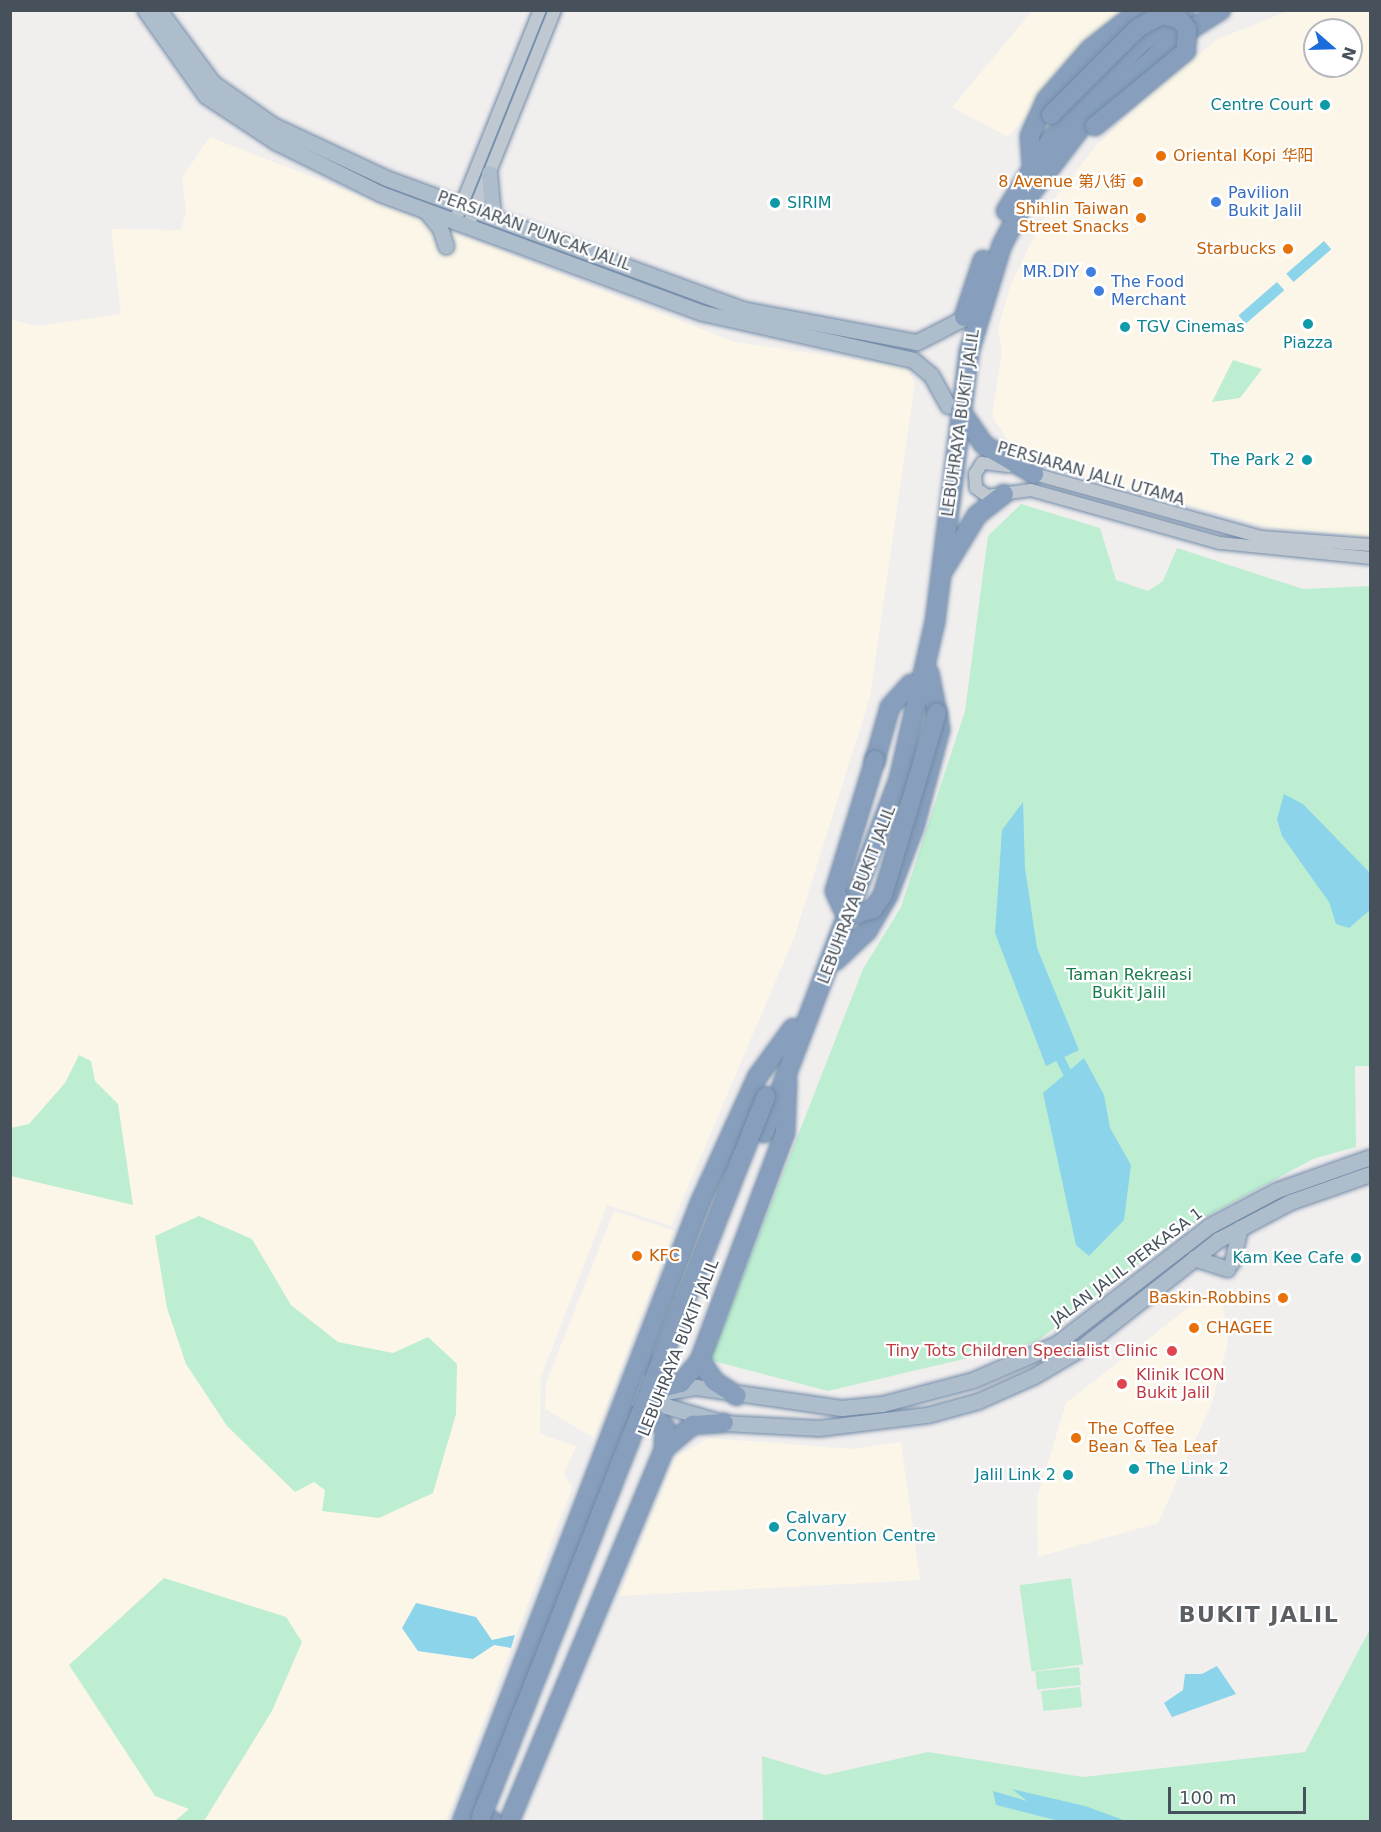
<!DOCTYPE html>
<html>
<head>
<meta charset="utf-8">
<style>
  body { margin:0 }
  #map { position:relative; width:1381px; height:1832px; overflow:hidden; background:#f1eeee; font-family:"DejaVu Sans","Noto Sans SC",sans-serif }
  div>[style] { position:absolute }
  [style*='--x'] { left:calc(var(--x)*1px); top:calc(var(--y)*1px); width:calc(var(--w)*1px); rotate:calc(var(--a)*1deg) }
  .commercial>* { inset:0; background:#fbf6e7 }
  .green>* { inset:0; background:#bdeed1; transform-origin:0 0 }
  .water>* { inset:0; background:#8bd4ea; transform-origin:0 0 }
  .canal>* { height:9px; margin:-4.5px; padding:0 4.5px; transform-origin:4.5px; border-radius:4.5px; background:#8bd4ea }
  .roads { filter:drop-shadow(0 0 2px #728ba8) drop-shadow(0 0 2px #728ba8) }
  .minor>* { height:12px; margin:-6px; padding:0 6px; transform-origin:6px; border-radius:6px; background:#bfc8d0 }
  .major>* { height:15px; margin:-7.5px; padding:0 7.5px; transform-origin:7.5px; border-radius:7.5px; background:#aebdcc }
  .highway>* { height:18px; margin:-9px; padding:0 9px; transform-origin:9px; border-radius:9px; background:#879fbc }
  .bridges { filter:drop-shadow(0 0 2px #728ba8) drop-shadow(0 0 2px #728ba8) }
  .highway-bridge>* { height:18px; margin:-9px; padding:0 9px; transform-origin:9px; border-radius:9px; background:#879fbc }
  .dots>* { width:16px; height:16px; translate:-50% -50%; box-sizing:border-box; border:3px solid #fff; border-radius:50% }
  span { translate:-50% -50%; white-space:nowrap; text-align:center; line-height:1.15; -webkit-text-stroke:4.5px #fff; paint-order:stroke }
  .culture-label { font-size:16px; color:#0d838f }
  .right { translate:-100% -50%; text-align:right }
  .left { translate:0 -50%; text-align:left }
  .food-label { font-size:16px; color:#c56008 }
  .shop-label { font-size:16px; color:#366cbe }
  .street-label { font-size:16px; color:#47515b }
  .park-label { font-size:16px; color:#197b4c }
  .health-label { font-size:16px; color:#be3a42 }
  .district-label { font-size:22px; color:#5b5e63; font-weight:700; letter-spacing:1.5px }
  .frame { position:absolute; inset:0; border:12px solid #47515b; pointer-events:none }
  .north { position:absolute; left:1303px; top:18px; width:60px; height:60px; box-sizing:border-box; background:#fff; border:2px solid #b5b9bd; border-radius:50%; rotate:110deg; font-size:16px; font-weight:700; line-height:24px; text-align:center; color:#47515b }
  .north::after { content:''; display:block; margin:auto; width:21px; height:27px; background:#1d6cdc; clip-path:polygon(50% 0,100% 100%,50% 72%,0 100%) }
  .scale { position:absolute; left:1168px; top:1787px; width:138px; height:27px; box-sizing:border-box; border:3px solid #47515b; border-top:0; padding-left:8px; font-size:18px; line-height:21px; white-space:nowrap; color:#47515b; -webkit-text-stroke:4px #fff; paint-order:stroke }
</style>
</head>
<body>
<div id="map">
  <div class="commercial">
    <div style="clip-path:polygon(1032px 11px,1132px 11px,1082px 51px,1008px 137px,952px 107px)"></div>
    <div style="clip-path:polygon(evenodd,1288px 11px,1370px 11px,1370px 537px,1269px 527px,1020px 459px,992px 416px,1002px 352px,998px 329px,1011px 283px,1051px 204px,1095px 147px,1151px 93px,1218px 39px,1288px 11px,1315px 30px,1351px 30px,1351px 66px,1315px 66px,1315px 30px)"></div>
    <div style="clip-path:polygon(210px 137px,734px 342px,906px 367px,915px 383px,870px 697px,794px 938px,671px 1226px,607px 1205px,541px 1377px,540px 1434px,576px 1446px,564px 1474px,572px 1487px,446px 1821px,11px 1821px,10px 319px,38px 326px,121px 314px,111px 229px,181px 230px,186px 211px,182px 177px)"></div>
    <div style="clip-path:polygon(614px 1211px,674px 1231px,594px 1438px,545px 1409px,546px 1383px)"></div>
    <div style="clip-path:polygon(1205px 1295px,1223px 1305px,1228px 1342px,1212px 1403px,1158px 1523px,1038px 1557px,1037px 1498px,1066px 1403px)"></div>
    <div style="clip-path:polygon(709px 1438px,852px 1449px,901px 1442px,920px 1580px,619px 1596px,675px 1457px)"></div>
  </div>
  <div class="green">
    <div style="clip-path:polygon(1233px 360px,1262px 369px,1240px 398px,1212px 402px)"></div>
    <div style="clip-path:polygon(1021px 504px,1100px 528px,1116px 580px,1148px 591px,1163px 581px,1177px 548px,1303px 589px,1370px 586px,1370px 1066px,1355px 1066px,1356px 1147px,1313px 1159px,1187px 1227px,1036px 1342px,828px 1391px,710px 1360px,863px 969px,901px 907px,965px 711px,988px 536px)"></div>
    <div style="clip-path:polygon(79px 1055px,91px 1061px,95px 1081px,118px 1104px,133px 1205px,11px 1176px,11px 1128px,29px 1124px,65px 1083px)"></div>
    <div style="clip-path:polygon(199px 1216px,252px 1239px,291px 1305px,338px 1342px,393px 1353px,428px 1337px,457px 1364px,456px 1414px,433px 1493px,379px 1518px,322px 1511px,325px 1490px,314px 1482px,295px 1492px,227px 1426px,186px 1364px,167px 1308px,155px 1236px)"></div>
    <div style="clip-path:polygon(164px 1578px,286px 1617px,302px 1642px,272px 1711px,204px 1821px,175px 1821px,189px 1809px,155px 1796px,69px 1665px)"></div>
    <div style="left:1071px;top:1578px;width:87px;height:52px;rotate:82deg"></div>
    <div style="clip-path:polygon(1370px 1629px,1370px 1821px,763px 1821px,762px 1756px,825px 1775px,928px 1752px,1083px 1777px,1305px 1752px)"></div>
    <div style="left:1079px;top:1667px;width:18px;height:44px;rotate:84deg"></div>
    <div style="left:1080px;top:1687px;width:20px;height:39px;rotate:84deg"></div>
  </div>
  <div class="water">
    <div style="left:1324px;top:241px;width:11px;height:50px;rotate:49deg"></div>
    <div style="left:1277px;top:282px;width:11px;height:51px;rotate:49deg"></div>
    <div style="clip-path:polygon(1284px 794px,1303px 804px,1370px 873px,1370px 910px,1349px 928px,1336px 924px,1329px 902px,1282px 836px,1277px 819px)"></div>
    <div style="clip-path:polygon(1023px 802px,1025px 868px,1037px 948px,1079px 1050px,1046px 1066px,995px 933px,1002px 830px)"></div>
    <div style="clip-path:polygon(1084px 1058px,1104px 1095px,1110px 1128px,1131px 1165px,1124px 1220px,1089px 1256px,1076px 1245px,1043px 1093px)"></div>
    <div style="clip-path:polygon(416px 1603px,476px 1617px,492px 1640px,515px 1635px,511px 1648px,494px 1645px,473px 1659px,418px 1651px,402px 1628px)"></div>
    <div style="clip-path:polygon(1217px 1666px,1236px 1694px,1172px 1717px,1164px 1703px,1183px 1690px,1185px 1674px,1202px 1674px)"></div>
    <div style="clip-path:polygon(1012px 1789px,1085px 1806px,1126px 1821px,1059px 1821px,996px 1805px,993px 1791px,1027px 1801px)"></div>
  </div>
  <div class="canal">
    <div style="--x:1060;--y:1059;--w:18;--a:63"></div>
  </div>
  <div class="roads">
    <div class="minor">
      <div style="--x:455;--y:221;--w:227;--a:-68.1"></div>
      <div style="--x:468;--y:226;--w:233;--a:-68.1"></div>
      <div style="--x:1008;--y:466;--w:26;--a:-173"></div>
      <div style="--x:982;--y:463;--w:13;--a:122"></div>
      <div style="--x:975;--y:474;--w:14;--a:86"></div>
      <div style="--x:976;--y:488;--w:14;--a:36"></div>
      <div style="--x:987;--y:496;--w:44;--a:-7.8"></div>
      <div style="--x:1031;--y:490;--w:196;--a:15.7"></div>
      <div style="--x:1220;--y:543;--w:151;--a:5.7"></div>
      <div style="--x:1027;--y:472;--w:243;--a:15.5"></div>
      <div style="--x:1261;--y:537;--w:109;--a:4.2"></div>
    </div>
    <div class="major">
      <div style="--x:145;--y:10;--w:105;--a:54.7"></div>
      <div style="--x:206;--y:96;--w:84;--a:33.3"></div>
      <div style="--x:276;--y:142;--w:117;--a:26.3"></div>
      <div style="--x:381;--y:194;--w:343;--a:20.3"></div>
      <div style="--x:703;--y:313;--w:215;--a:12.6"></div>
      <div style="--x:913;--y:360;--w:23;--a:40"></div>
      <div style="--x:931;--y:375;--w:35;--a:61"></div>
      <div style="--x:159;--y:10;--w:91;--a:53.5"></div>
      <div style="--x:213;--y:83;--w:73;--a:35"></div>
      <div style="--x:273;--y:125;--w:125;--a:25.1"></div>
      <div style="--x:386;--y:178;--w:379;--a:20.2"></div>
      <div style="--x:742;--y:309;--w:178;--a:10.7"></div>
      <div style="--x:917;--y:342;--w:53;--a:-27.1"></div>
      <div style="--x:489;--y:173;--w:44;--a:84.8"></div>
      <div style="--x:426;--y:211;--w:22;--a:51"></div>
      <div style="--x:440;--y:228;--w:19;--a:72"></div>
      <div style="--x:1194;--y:1258;--w:35;--a:18"></div>
      <div style="--x:1232;--y:1262;--w:35;--a:-77"></div>
      <div style="--x:637;--y:1366;--w:15;--a:82"></div>
      <div style="--x:639;--y:1381;--w:37;--a:43"></div>
      <div style="--x:666;--y:1406;--w:60;--a:16.3"></div>
      <div style="--x:724;--y:1423;--w:95;--a:3"></div>
      <div style="--x:819;--y:1428;--w:109;--a:-6.9"></div>
      <div style="--x:927;--y:1415;--w:53;--a:-15.4"></div>
      <div style="--x:978;--y:1401;--w:61;--a:-24.1"></div>
      <div style="--x:1034;--y:1376;--w:51;--a:-30.6"></div>
      <div style="--x:1078;--y:1350;--w:178;--a:-38.2"></div>
      <div style="--x:1218;--y:1240;--w:81;--a:-27.8"></div>
      <div style="--x:1290;--y:1202;--w:85;--a:-19.3"></div>
      <div style="--x:624;--y:1399;--w:73;--a:-9.5"></div>
      <div style="--x:696;--y:1387;--w:147;--a:8.2"></div>
      <div style="--x:841;--y:1408;--w:41;--a:-5.6"></div>
      <div style="--x:882;--y:1404;--w:94;--a:-14.8"></div>
      <div style="--x:973;--y:1380;--w:90;--a:-23.4"></div>
      <div style="--x:1056;--y:1344;--w:193;--a:-37.6"></div>
      <div style="--x:1209;--y:1226;--w:77;--a:-27.9"></div>
      <div style="--x:1277;--y:1190;--w:99;--a:-19.5"></div>
    </div>
    <div class="highway">
      <div style="--x:1032;--y:166;--w:30;--a:-94"></div>
      <div style="--x:1030;--y:136;--w:39;--a:-66"></div>
      <div style="--x:1046;--y:100;--w:67;--a:-49.2"></div>
      <div style="--x:1090;--y:49;--w:63;--a:-38"></div>
      <div style="--x:1006;--y:211;--w:85;--a:-58"></div>
      <div style="--x:1051;--y:139;--w:130;--a:-46.9"></div>
      <div style="--x:1140;--y:44;--w:56;--a:-37.1"></div>
      <div style="--x:964;--y:317;--w:60;--a:-71.6"></div>
      <div style="--x:960;--y:410;--w:42;--a:55.6"></div>
      <div style="--x:984;--y:445;--w:58;--a:30.1"></div>
      <div style="--x:944;--y:569;--w:63;--a:-58.6"></div>
      <div style="--x:977;--y:515;--w:34;--a:-38"></div>
      <div style="--x:875;--y:760;--w:55;--a:-74.2"></div>
      <div style="--x:890;--y:707;--w:31;--a:-48"></div>
      <div style="--x:835;--y:961;--w:44;--a:-43.2"></div>
      <div style="--x:867;--y:931;--w:42;--a:-59.7"></div>
      <div style="--x:888;--y:895;--w:73;--a:-69.1"></div>
      <div style="--x:914;--y:827;--w:101;--a:-75.1"></div>
      <div style="--x:940;--y:729;--w:57;--a:-101.1"></div>
      <div style="--x:764;--y:1133;--w:379;--a:-69.1"></div>
      <div style="--x:899;--y:779;--w:161;--a:-77.1"></div>
      <div style="--x:935;--y:622;--w:272;--a:-82.8"></div>
      <div style="--x:969;--y:352;--w:112;--a:-72.9"></div>
      <div style="--x:1002;--y:245;--w:50;--a:-62.4"></div>
      <div style="--x:1025;--y:201;--w:104;--a:-52.8"></div>
      <div style="--x:1088;--y:118;--w:114;--a:-42.5"></div>
      <div style="--x:1172;--y:41;--w:58;--a:-32.3"></div>
      <div style="--x:700;--y:1360;--w:25;--a:56"></div>
      <div style="--x:714;--y:1381;--w:27;--a:33"></div>
      <div style="--x:648;--y:1365;--w:28;--a:52"></div>
      <div style="--x:665;--y:1387;--w:16;--a:-14"></div>
      <div style="--x:681;--y:1383;--w:30;--a:-50"></div>
      <div style="--x:700;--y:1360;--w:242;--a:-69.5"></div>
      <div style="--x:785;--y:1133;--w:53;--a:-87.8"></div>
      <div style="--x:627;--y:1418;--w:26;--a:-4"></div>
      <div style="--x:653;--y:1416;--w:16;--a:43"></div>
      <div style="--x:665;--y:1427;--w:22;--a:93"></div>
      <div style="--x:462;--y:1822;--w:663;--a:-68.97"></div>
      <div style="--x:700;--y:1203;--w:140;--a:-65.5"></div>
      <div style="--x:758;--y:1076;--w:59;--a:-53.9"></div>
      <div style="--x:491;--y:1822;--w:2;--a:-63"></div>
      <div style="--x:509;--y:1822;--w:404;--a:-67.4"></div>
      <div style="--x:664;--y:1449;--w:38;--a:-40"></div>
      <div style="--x:693;--y:1425;--w:31;--a:-4"></div>
    </div>
  </div>
  <div class="bridges">
    <div class="highway-bridge">
      <div style="--x:1051;--y:115;--w:123;--a:-45"></div>
      <div style="--x:1138;--y:28;--w:26;--a:-29"></div>
      <div style="--x:1161;--y:15;--w:18;--a:13"></div>
      <div style="--x:1179;--y:19;--w:13;--a:51"></div>
      <div style="--x:1187;--y:29;--w:22;--a:93"></div>
      <div style="--x:1186;--y:51;--w:118;--a:140.5"></div>
      <div style="--x:875;--y:760;--w:137;--a:107"></div>
      <div style="--x:835;--y:891;--w:17;--a:66"></div>
      <div style="--x:842;--y:907;--w:17;--a:25"></div>
      <div style="--x:857;--y:914;--w:17;--a:-17"></div>
      <div style="--x:873;--y:909;--w:17;--a:-54"></div>
      <div style="--x:883;--y:895;--w:190;--a:-73.5"></div>
      <div style="--x:481;--y:1817;--w:775;--a:-68.43"></div>
    </div>
  </div>
  <div class="dots">
    <div style="left:1325px;top:105px;background:#0f9aa8"></div>
    <div style="left:1161px;top:156px;background:#e8710a"></div>
    <div style="left:1138px;top:182px;background:#e8710a"></div>
    <div style="left:1216px;top:202px;background:#3f7fe0"></div>
    <div style="left:775px;top:203px;background:#0f9aa8"></div>
    <div style="left:1141px;top:218px;background:#e8710a"></div>
    <div style="left:1288px;top:249px;background:#e8710a"></div>
    <div style="left:1091px;top:272px;background:#3f7fe0"></div>
    <div style="left:1099px;top:291px;background:#3f7fe0"></div>
    <div style="left:1308px;top:324px;background:#0f9aa8"></div>
    <div style="left:1125px;top:327px;background:#0f9aa8"></div>
    <div style="left:1307px;top:460px;background:#0f9aa8"></div>
    <div style="left:637px;top:1256px;background:#e8710a"></div>
    <div style="left:1356px;top:1258px;background:#0f9aa8"></div>
    <div style="left:1283px;top:1298px;background:#e8710a"></div>
    <div style="left:1194px;top:1328px;background:#e8710a"></div>
    <div style="left:1172px;top:1351px;background:#e0444e"></div>
    <div style="left:1122px;top:1384px;background:#e0444e"></div>
    <div style="left:1076px;top:1438px;background:#e8710a"></div>
    <div style="left:1134px;top:1469px;background:#0f9aa8"></div>
    <div style="left:1068px;top:1475px;background:#0f9aa8"></div>
    <div style="left:774px;top:1527px;background:#0f9aa8"></div>
  </div>
  <div class="culture-label">
    <span class="right" style="left:1313px;top:105px">Centre Court</span>
    <span class="left" style="left:787px;top:203px">SIRIM</span>
    <span class="left" style="left:1137px;top:327px">TGV Cinemas</span>
    <span style="left:1308px;top:343px">Piazza</span>
    <span class="right" style="left:1295px;top:460px">The Park 2</span>
    <span class="right" style="left:1344px;top:1258px">Kam Kee Cafe</span>
    <span class="left" style="left:1146px;top:1469px">The Link 2</span>
    <span class="right" style="left:1056px;top:1475px">Jalil Link 2</span>
    <span class="left" style="left:786px;top:1527px">Calvary<br>Convention Centre</span>
  </div>
  <div class="food-label">
    <span class="left" style="left:1173px;top:156px">Oriental Kopi 华阳</span>
    <span class="right" style="left:1126px;top:182px">8 Avenue 第八街</span>
    <span class="right" style="left:1129px;top:218px">Shihlin Taiwan<br>Street Snacks</span>
    <span class="right" style="left:1276px;top:249px">Starbucks</span>
    <span class="left" style="left:649px;top:1256px">KFC</span>
    <span class="right" style="left:1271px;top:1298px">Baskin-Robbins</span>
    <span class="left" style="left:1206px;top:1328px">CHAGEE</span>
    <span class="left" style="left:1088px;top:1438px">The Coffee<br>Bean &amp; Tea Leaf</span>
  </div>
  <div class="shop-label">
    <span class="left" style="left:1228px;top:202px">Pavilion<br>Bukit Jalil</span>
    <span class="right" style="left:1079px;top:272px">MR.DIY</span>
    <span class="left" style="left:1111px;top:291px">The Food<br>Merchant</span>
  </div>
  <div class="street-label">
    <span style="left:534px;top:231px;rotate:20deg">PERSIARAN PUNCAK JALIL</span>
    <span style="left:961px;top:423px;rotate:-82deg">LEBUHRAYA BUKIT JALIL</span>
    <span style="left:1091px;top:474px;rotate:16deg">PERSIARAN JALIL UTAMA</span>
    <span style="left:857px;top:895px;rotate:-69deg">LEBUHRAYA BUKIT JALIL</span>
    <span style="left:1127px;top:1267px;rotate:-37deg">JALAN JALIL PERKASA 1</span>
    <span style="left:679px;top:1348px;rotate:-68deg">LEBUHRAYA BUKIT JALIL</span>
  </div>
  <div class="park-label">
    <span style="left:1129px;top:984px">Taman Rekreasi<br>Bukit Jalil</span>
  </div>
  <div class="health-label">
    <span class="right" style="left:1158px;top:1351px">Tiny Tots Children Specialist Clinic</span>
    <span class="left" style="left:1136px;top:1384px">Klinik ICON<br>Bukit Jalil</span>
  </div>
  <div class="district-label">
    <span style="left:1259px;top:1615px">BUKIT JALIL</span>
  </div>
  <div class="frame"></div>
  <div class="north">N</div>
  <div class="scale">100 m</div>
</div>
</body>
</html>
